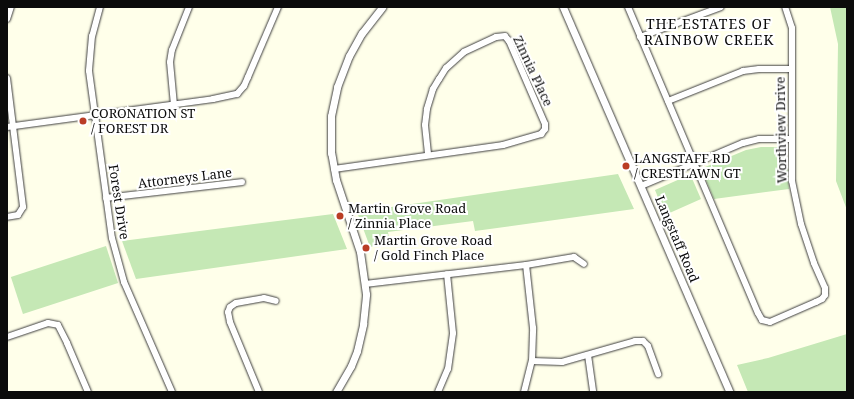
<!DOCTYPE html>
<html>
<head>
<meta charset="utf-8">
<style>
  body { margin:0 }
  #map { position:relative; width:854px; height:399px; overflow:hidden; background:#ffffea; font-family:"Noto Serif",serif }
  div>[style] { position:absolute }
  [style*='--x'] { left:calc(var(--x)*1px); top:calc(var(--y)*1px); width:calc(var(--w)*1px); rotate:calc(var(--a)*1deg) }
  .green>* { inset:0; background:#c5e8b5; transform-origin:0 0 }
  .roads { filter:drop-shadow(0 0 1px #3e3e3e) drop-shadow(0 0 1px #3e3e3e) }
  .minor>* { height:6px; margin:-3px; padding:0 3px; transform-origin:3px; border-radius:3px; background:#fff }
  .tertiary>* { height:7px; margin:-3.5px; padding:0 3.5px; transform-origin:3.5px; border-radius:3.5px; background:#fff }
  .dots>* { width:11px; height:11px; translate:-50% -50%; box-sizing:border-box; border:2px solid #fff; border-radius:50% }
  span { translate:-50% -50%; white-space:nowrap; text-align:center; line-height:1.15; -webkit-text-stroke:4px #fff; paint-order:stroke }
  .street-label { font-size:13px; color:#0b0b0b }
  .poi-label { font-size:13px; color:#0b0b0b }
  .left { translate:0 -50%; text-align:left }
  .neighbourhood-label { font-size:14px; color:#0b0b0b; letter-spacing:1px }
  .frame { position:absolute; inset:0; border:8px solid #0b0b0b; pointer-events:none }
</style>
</head>
<body>
<div id="map">
  <div class="green">
    <div style="clip-path:polygon(830px 7px,847px 7px,847px 210px,836px 181px,838px 44px)"></div>
    <div style="clip-path:polygon(761px 147px,782px 147px,786px 149px,789px 189px,714px 199px,702px 171px,705px 167px,746px 150px)"></div>
    <div style="clip-path:polygon(618px 174px,634px 209px,475px 231px,473px 221px,388px 232px,390px 244px,370px 247px,357px 212px)"></div>
    <div style="clip-path:polygon(689px 175px,691px 176px,701px 199px,665px 215px,655px 190px)"></div>
    <div style="clip-path:polygon(333px 214px,347px 249px,136px 279px,122px 241px)"></div>
    <div style="left:106px;top:246px;width:39px;height:100px;rotate:72deg"></div>
    <div style="clip-path:polygon(847px 334px,847px 392px,748px 392px,737px 365px,768px 358px)"></div>
  </div>
  <div class="roads">
    <div class="minor">
      <div style="--x:100;--y:7;--w:30;--a:105"></div>
      <div style="--x:92;--y:36;--w:35;--a:95"></div>
      <div style="--x:89;--y:71;--w:169;--a:82.2"></div>
      <div style="--x:112;--y:238;--w:46;--a:74.7"></div>
      <div style="--x:124;--y:282;--w:120;--a:66.4"></div>
      <div style="--x:628;--y:7;--w:332;--a:67"></div>
      <div style="--x:758;--y:313;--w:8;--a:60"></div>
      <div style="--x:762;--y:320;--w:8;--a:14"></div>
      <div style="--x:770;--y:322;--w:50;--a:-23.5"></div>
      <div style="--x:816;--y:302;--w:7;--a:-27"></div>
      <div style="--x:822;--y:299;--w:5;--a:-53"></div>
      <div style="--x:825;--y:295;--w:7;--a:-90"></div>
      <div style="--x:825;--y:288;--w:27;--a:-114"></div>
      <div style="--x:814;--y:263;--w:41;--a:-108.4"></div>
      <div style="--x:801;--y:224;--w:44;--a:-101.8"></div>
      <div style="--x:792;--y:181;--w:153;--a:-90"></div>
      <div style="--x:792;--y:28;--w:22;--a:-108"></div>
      <div style="--x:7;--y:19;--w:13;--a:-72"></div>
      <div style="--x:640;--y:37;--w:86;--a:-20.3"></div>
      <div style="--x:7;--y:78;--w:130;--a:82.9"></div>
      <div style="--x:23;--y:207;--w:9;--a:122"></div>
      <div style="--x:18;--y:215;--w:11;--a:170"></div>
      <div style="--x:668;--y:101;--w:81;--a:-21.8"></div>
      <div style="--x:743;--y:71;--w:16;--a:-7"></div>
      <div style="--x:759;--y:69;--w:33;--a:0"></div>
      <div style="--x:174;--y:105;--w:43;--a:-95.3"></div>
      <div style="--x:170;--y:62;--w:12;--a:-81"></div>
      <div style="--x:172;--y:50;--w:46;--a:-68.4"></div>
      <div style="--x:7;--y:127;--w:208;--a:-7.7"></div>
      <div style="--x:213;--y:99;--w:25;--a:-12"></div>
      <div style="--x:237;--y:94;--w:11;--a:-49"></div>
      <div style="--x:244;--y:86;--w:10;--a:-66"></div>
      <div style="--x:248;--y:77;--w:76;--a:-66.8"></div>
      <div style="--x:334;--y:169;--w:171;--a:-8.1"></div>
      <div style="--x:503;--y:145;--w:40;--a:-16"></div>
      <div style="--x:541;--y:134;--w:6;--a:-51"></div>
      <div style="--x:545;--y:129;--w:5;--a:-90"></div>
      <div style="--x:545;--y:124;--w:90;--a:-113.4"></div>
      <div style="--x:509;--y:41;--w:6;--a:-129"></div>
      <div style="--x:505;--y:36;--w:9;--a:174"></div>
      <div style="--x:496;--y:37;--w:35;--a:155"></div>
      <div style="--x:464;--y:52;--w:24;--a:138"></div>
      <div style="--x:446;--y:68;--w:13;--a:122"></div>
      <div style="--x:439;--y:79;--w:12;--a:121"></div>
      <div style="--x:433;--y:89;--w:21;--a:107"></div>
      <div style="--x:427;--y:109;--w:16;--a:97"></div>
      <div style="--x:425;--y:125;--w:30;--a:84"></div>
      <div style="--x:641;--y:186;--w:111;--a:-22.9"></div>
      <div style="--x:743;--y:143;--w:16;--a:-14"></div>
      <div style="--x:759;--y:139;--w:32;--a:0"></div>
      <div style="--x:106;--y:198;--w:137;--a:-6.7"></div>
      <div style="--x:365;--y:284;--w:162;--a:-6.7"></div>
      <div style="--x:526;--y:265;--w:49;--a:-9.5"></div>
      <div style="--x:574;--y:257;--w:12;--a:35"></div>
      <div style="--x:7;--y:337;--w:43;--a:-18.9"></div>
      <div style="--x:48;--y:323;--w:10;--a:11"></div>
      <div style="--x:58;--y:325;--w:20;--a:63"></div>
      <div style="--x:67;--y:343;--w:53;--a:66.8"></div>
      <div style="--x:588;--y:355;--w:37;--a:82"></div>
      <div style="--x:532;--y:361;--w:30;--a:2"></div>
      <div style="--x:562;--y:362;--w:76;--a:-16"></div>
      <div style="--x:635;--y:341;--w:8;--a:0"></div>
      <div style="--x:643;--y:341;--w:7;--a:45"></div>
      <div style="--x:648;--y:346;--w:30;--a:70"></div>
      <div style="--x:259;--y:392;--w:76;--a:-112.5"></div>
      <div style="--x:230;--y:322;--w:10;--a:-101"></div>
      <div style="--x:228;--y:312;--w:5;--a:-68"></div>
      <div style="--x:230;--y:307;--w:7;--a:-34"></div>
      <div style="--x:236;--y:303;--w:28;--a:-10"></div>
      <div style="--x:264;--y:298;--w:12;--a:14"></div>
      <div style="--x:438;--y:392;--w:25;--a:-67"></div>
      <div style="--x:448;--y:369;--w:36;--a:-82"></div>
      <div style="--x:453;--y:333;--w:59;--a:-95.8"></div>
      <div style="--x:524;--y:392;--w:32;--a:-76"></div>
      <div style="--x:532;--y:361;--w:33;--a:-88"></div>
      <div style="--x:533;--y:328;--w:63;--a:-96.3"></div>
    </div>
    <div class="tertiary">
      <div style="--x:563;--y:7;--w:420;--a:66.6"></div>
      <div style="--x:336;--y:392;--w:30;--a:-60"></div>
      <div style="--x:351;--y:366;--w:16;--a:-68"></div>
      <div style="--x:357;--y:351;--w:28;--a:-77"></div>
      <div style="--x:363;--y:324;--w:30;--a:-84"></div>
      <div style="--x:366;--y:294;--w:42;--a:-98.1"></div>
      <div style="--x:360;--y:252;--w:76;--a:-108.4"></div>
      <div style="--x:336;--y:180;--w:27;--a:-100"></div>
      <div style="--x:331;--y:153;--w:37;--a:-90"></div>
      <div style="--x:331;--y:116;--w:30;--a:-78"></div>
      <div style="--x:337;--y:87;--w:33;--a:-69"></div>
      <div style="--x:349;--y:56;--w:26;--a:-61"></div>
      <div style="--x:362;--y:33;--w:33;--a:-52"></div>
    </div>
  </div>
  <div class="dots">
    <div style="left:83px;top:121px;background:#ba3d25"></div>
    <div style="left:626px;top:166px;background:#ba3d25"></div>
    <div style="left:340px;top:216px;background:#ba3d25"></div>
    <div style="left:366px;top:248px;background:#ba3d25"></div>
  </div>
  <div class="street-label">
    <span style="left:533px;top:71px;rotate:65deg">Zinnia Place</span>
    <span style="left:781px;top:130px;rotate:-91deg">Worthview Drive</span>
    <span style="left:185px;top:178px;rotate:-7deg">Attorneys Lane</span>
    <span style="left:119px;top:202px;rotate:81deg">Forest Drive</span>
    <span style="left:677px;top:239px;rotate:67deg">Langstaff Road</span>
  </div>
  <div class="poi-label">
    <span class="left" style="left:91px;top:121px">CORONATION ST<br>/ FOREST DR</span>
    <span class="left" style="left:634px;top:166px">LANGSTAFF RD<br>/ CRESTLAWN GT</span>
    <span class="left" style="left:348px;top:216px">Martin Grove Road<br>/ Zinnia Place</span>
    <span class="left" style="left:374px;top:248px">Martin Grove Road<br>/ Gold Finch Place</span>
  </div>
  <div class="neighbourhood-label">
    <span style="left:709px;top:32px">THE ESTATES OF<br>RAINBOW CREEK</span>
  </div>
  <div class="frame"></div>
</div>
</body>
</html>
